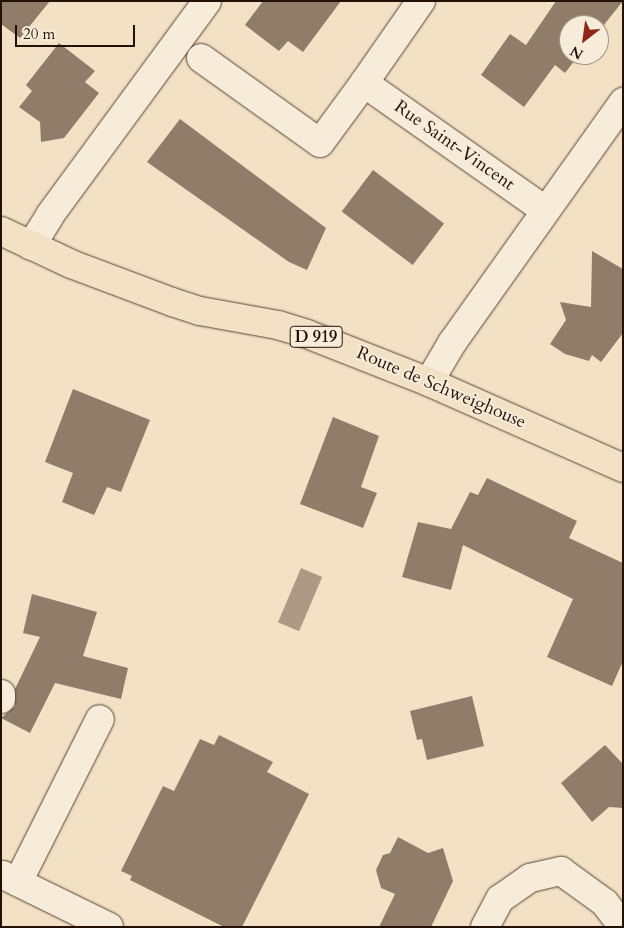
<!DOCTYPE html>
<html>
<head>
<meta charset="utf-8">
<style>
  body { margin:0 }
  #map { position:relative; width:624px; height:928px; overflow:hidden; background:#f3e1c5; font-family:Cardo,serif }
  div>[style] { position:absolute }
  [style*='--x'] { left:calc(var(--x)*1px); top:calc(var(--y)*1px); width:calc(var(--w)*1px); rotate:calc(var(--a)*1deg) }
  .water>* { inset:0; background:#ad9a84; transform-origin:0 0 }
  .building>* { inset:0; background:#907d69; transform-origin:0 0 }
  .roads { filter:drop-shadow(0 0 1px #584435) drop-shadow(0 0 1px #584435) }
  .minor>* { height:28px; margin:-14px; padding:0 14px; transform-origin:14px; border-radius:14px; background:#f7ecd9 }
  .major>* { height:28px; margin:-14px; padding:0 14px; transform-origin:14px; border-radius:14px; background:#f3e1c5 }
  span { translate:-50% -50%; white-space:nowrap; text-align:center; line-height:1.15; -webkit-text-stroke:4px #f7ecd9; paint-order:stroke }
  .shield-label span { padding:1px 4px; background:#f7ecd9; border:1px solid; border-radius:4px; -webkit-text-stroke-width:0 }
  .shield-label { font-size:16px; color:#251005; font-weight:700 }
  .street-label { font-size:18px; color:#251005 }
  .frame { position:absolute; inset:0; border:2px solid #251005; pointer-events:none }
  .north { position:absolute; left:559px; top:15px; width:50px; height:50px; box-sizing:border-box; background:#f7ecd9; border:1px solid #a39484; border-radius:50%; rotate:210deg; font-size:14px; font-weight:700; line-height:20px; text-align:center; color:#251005 }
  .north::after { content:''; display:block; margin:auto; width:18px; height:22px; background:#8f2418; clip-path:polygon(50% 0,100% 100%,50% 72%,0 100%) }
  .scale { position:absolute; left:15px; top:25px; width:120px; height:22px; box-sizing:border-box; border:2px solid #251005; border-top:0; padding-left:6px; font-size:15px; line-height:18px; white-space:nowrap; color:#251005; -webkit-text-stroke:4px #f7ecd9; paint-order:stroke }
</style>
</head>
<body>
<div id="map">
  <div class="water">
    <div style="left:301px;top:568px;width:23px;height:59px;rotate:23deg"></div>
  </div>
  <div class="building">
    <div style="clip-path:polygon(1px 1px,50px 1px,20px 38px,1px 24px)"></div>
    <div style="clip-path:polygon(263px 1px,341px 1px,303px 52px,288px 41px,279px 51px,245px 25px)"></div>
    <div style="clip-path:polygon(556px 1px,623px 1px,599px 31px,599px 25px,569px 25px,569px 55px,579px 55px,565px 73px,555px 65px,524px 107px,481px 75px,510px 34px,526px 45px)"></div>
    <div style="clip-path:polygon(59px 43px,95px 71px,85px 82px,99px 93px,64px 138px,41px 142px,40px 122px,19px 107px,32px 91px,26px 85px)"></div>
    <div style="clip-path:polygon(180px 119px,326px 228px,307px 270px,289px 262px,147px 162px)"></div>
    <div style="left:373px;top:170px;width:89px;height:52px;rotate:37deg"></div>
    <div style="clip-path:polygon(592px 251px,623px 269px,623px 333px,601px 362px,592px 355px,589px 361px,565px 354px,550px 344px,566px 320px,560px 302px,591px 307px)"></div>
    <div style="clip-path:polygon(73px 389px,150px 420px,121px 492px,107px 487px,94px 515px,62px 502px,73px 473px,45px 462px)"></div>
    <div style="clip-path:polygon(333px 417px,379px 436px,361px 487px,377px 493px,363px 528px,300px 504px)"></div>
    <div style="clip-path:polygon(487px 478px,577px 521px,569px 538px,623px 563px,623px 661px,612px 686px,547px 657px,573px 599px,463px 545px,451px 590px,402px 577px,418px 522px,451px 529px,470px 492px,478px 495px)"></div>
    <div style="clip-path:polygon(32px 594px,97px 612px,83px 656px,128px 668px,121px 699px,55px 683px,30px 733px,1px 718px,15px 706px,15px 689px,40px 637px,23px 633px)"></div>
    <div style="clip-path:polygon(472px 696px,484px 746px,427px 760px,422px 739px,417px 740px,410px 711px)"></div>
    <div style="clip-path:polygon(219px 735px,273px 762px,267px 772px,309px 794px,242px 927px,224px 927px,130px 880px,132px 876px,121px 871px,163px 786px,174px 791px,200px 739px,214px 745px)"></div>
    <div style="clip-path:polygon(605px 745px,623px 764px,623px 808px,609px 807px,592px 822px,561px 783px)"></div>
    <div style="clip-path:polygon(398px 837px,428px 853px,443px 848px,453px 881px,431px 927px,379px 927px,395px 894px,381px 888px,376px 870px,383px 855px,390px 853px)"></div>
  </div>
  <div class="roads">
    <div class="minor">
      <div style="--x:421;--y:1;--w:100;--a:124.8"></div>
      <div style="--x:364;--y:83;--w:221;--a:35.1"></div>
      <div style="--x:201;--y:58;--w:146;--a:35.5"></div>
      <div style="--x:320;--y:143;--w:74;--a:-53.7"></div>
      <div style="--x:31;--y:246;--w:36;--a:-58"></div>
      <div style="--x:50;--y:215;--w:265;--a:-53.7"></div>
      <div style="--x:429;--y:382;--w:45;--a:-59.5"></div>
      <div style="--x:452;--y:343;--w:296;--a:-54.6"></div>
      <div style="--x:1;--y:694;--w:5;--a:90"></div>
      <div style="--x:3;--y:875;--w:118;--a:26.1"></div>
      <div style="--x:18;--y:882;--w:182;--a:-63.3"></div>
      <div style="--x:485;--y:927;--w:32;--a:-62"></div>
      <div style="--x:500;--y:899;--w:37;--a:-35"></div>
      <div style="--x:530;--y:878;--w:32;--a:-13"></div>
      <div style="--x:561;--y:871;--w:54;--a:36"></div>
      <div style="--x:605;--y:903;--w:30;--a:53"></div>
    </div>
    <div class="major">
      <div style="--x:1;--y:231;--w:77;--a:25.2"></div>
      <div style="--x:71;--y:264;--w:108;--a:20.6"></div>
      <div style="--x:172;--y:302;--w:29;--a:18"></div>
      <div style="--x:200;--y:311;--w:79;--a:10.2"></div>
      <div style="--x:278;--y:325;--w:30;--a:17"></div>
      <div style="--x:307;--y:334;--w:131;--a:21.5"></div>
      <div style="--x:429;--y:382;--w:212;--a:23.9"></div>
    </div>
  </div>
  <div class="shield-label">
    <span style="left:316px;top:337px">D 919</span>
  </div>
  <div class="street-label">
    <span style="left:454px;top:146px;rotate:35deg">Rue Saint-Vincent</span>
    <span style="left:441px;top:388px;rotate:23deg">Route de Schweighouse</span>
  </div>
  <div class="frame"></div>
  <div class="north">N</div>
  <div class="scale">20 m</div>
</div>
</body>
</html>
